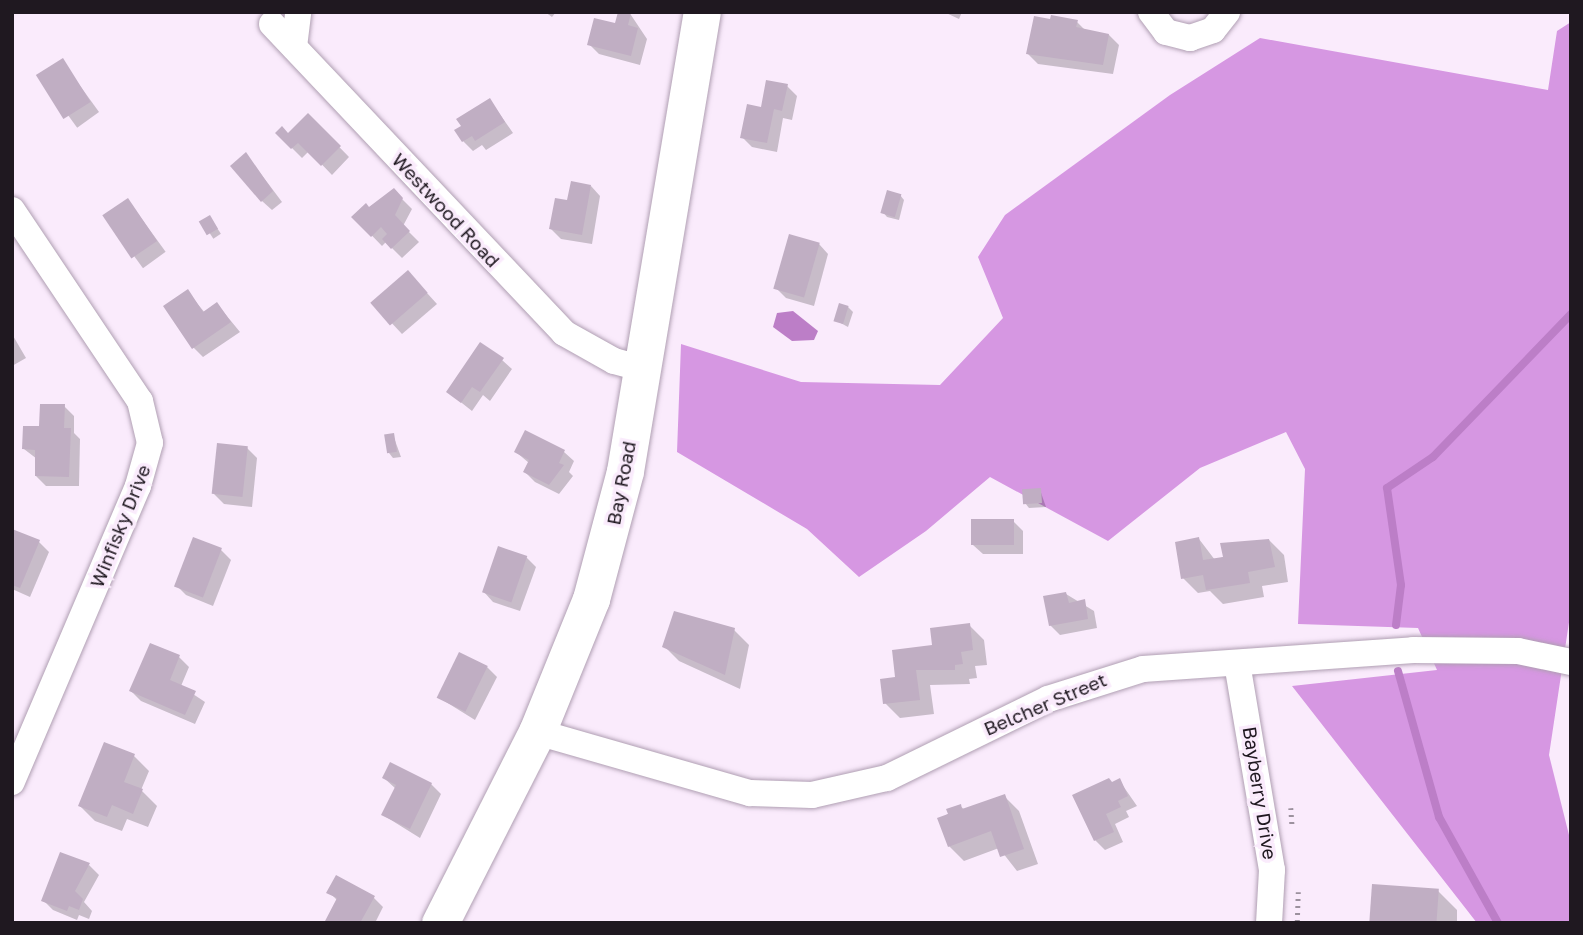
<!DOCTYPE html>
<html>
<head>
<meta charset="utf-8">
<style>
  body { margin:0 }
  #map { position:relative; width:1583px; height:935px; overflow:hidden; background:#faebfc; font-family:"Golos Text",sans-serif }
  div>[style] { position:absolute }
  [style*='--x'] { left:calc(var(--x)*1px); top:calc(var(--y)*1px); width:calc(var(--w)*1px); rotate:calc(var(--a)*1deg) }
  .forest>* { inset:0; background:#d697e2 }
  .water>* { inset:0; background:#bc7ec7 }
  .shadow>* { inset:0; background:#0003; transform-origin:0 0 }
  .stream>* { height:8px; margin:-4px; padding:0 4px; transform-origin:4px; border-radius:4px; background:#bc7ec7 }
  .building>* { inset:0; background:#c0aec3; transform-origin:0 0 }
  .path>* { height:4.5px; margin-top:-2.25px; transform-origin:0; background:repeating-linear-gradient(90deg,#9c919e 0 2px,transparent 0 7px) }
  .roads { filter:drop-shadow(0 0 2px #b09fb3) drop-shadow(0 0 2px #b09fb3) }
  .minor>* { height:26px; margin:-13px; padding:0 13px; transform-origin:13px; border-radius:13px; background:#fff }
  .secondary>* { height:37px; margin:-18.5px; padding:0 18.5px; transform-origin:18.5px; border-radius:18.5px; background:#fff }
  span { translate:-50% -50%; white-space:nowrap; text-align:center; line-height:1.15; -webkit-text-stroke:7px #faebfc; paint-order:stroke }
  .street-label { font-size:19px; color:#1f1820 }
  .frame { position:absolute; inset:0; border:14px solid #1f1820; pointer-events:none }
</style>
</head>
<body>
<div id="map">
  <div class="forest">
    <div style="clip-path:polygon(1571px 22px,1571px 609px,1549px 755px,1571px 843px,1571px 923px,1477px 923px,1292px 686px,1437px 670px,1418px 628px,1298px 624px,1305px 469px,1286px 432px,1200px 468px,1108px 541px,990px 477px,926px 531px,859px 577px,807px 529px,677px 452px,681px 344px,801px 382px,940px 385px,1003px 318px,978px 257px,1005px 215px,1170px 95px,1260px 38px,1548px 90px,1557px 31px)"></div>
  </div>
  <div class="water">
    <div style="clip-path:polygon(793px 311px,818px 331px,814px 340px,792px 341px,773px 327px,777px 313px)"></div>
  </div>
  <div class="shadow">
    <div style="clip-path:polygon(545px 12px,556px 12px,552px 17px)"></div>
    <div style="clip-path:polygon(619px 12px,631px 15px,647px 39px,640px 65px,599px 54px,589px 44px,616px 25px)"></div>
    <div style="clip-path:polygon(944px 12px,962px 12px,959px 19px)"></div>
    <div style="clip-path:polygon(1077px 22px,1086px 31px,1109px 35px,1119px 45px,1113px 74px,1038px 64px,1028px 54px)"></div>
    <div style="left:62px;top:61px;width:63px;height:27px;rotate:54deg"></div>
    <div style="clip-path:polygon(787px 86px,797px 96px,792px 120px,783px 118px,777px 152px,752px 147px,742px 137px)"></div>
    <div style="clip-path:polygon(490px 100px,513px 133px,486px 150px,482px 145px,473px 151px,463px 141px)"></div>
    <div style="clip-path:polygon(308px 115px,349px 157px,332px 175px,309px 151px,302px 158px,277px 133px,288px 135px)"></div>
    <div style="clip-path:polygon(246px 154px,282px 202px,272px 210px,262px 201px)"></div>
    <div style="clip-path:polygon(591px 186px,600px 196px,592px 244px,561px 239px,551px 229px,569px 202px)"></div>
    <div style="clip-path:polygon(394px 191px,412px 209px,403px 226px,419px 242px,402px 258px,386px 242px,382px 246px,354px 217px)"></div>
    <div style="clip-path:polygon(900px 195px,904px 200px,899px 220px,887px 217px,883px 212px)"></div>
    <div style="left:128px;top:200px;width:64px;height:28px;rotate:54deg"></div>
    <div style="left:210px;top:217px;width:20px;height:9px;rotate:57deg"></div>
    <div style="clip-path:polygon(819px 244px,828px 254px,814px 306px,786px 298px,776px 288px)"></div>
    <div style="clip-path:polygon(417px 282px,437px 304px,402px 334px,373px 303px)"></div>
    <div style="clip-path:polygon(188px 292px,205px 313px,217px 304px,240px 332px,203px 357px,193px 347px)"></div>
    <div style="clip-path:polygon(848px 307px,853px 312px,848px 327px,835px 320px)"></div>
    <div style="clip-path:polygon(12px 334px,26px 358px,12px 366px)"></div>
    <div style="clip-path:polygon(502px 360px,512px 369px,490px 401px,483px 395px,472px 411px,448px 392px)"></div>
    <div style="clip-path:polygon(64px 406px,74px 416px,74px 433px,80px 439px,79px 486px,46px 486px,36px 476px,37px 459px,24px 449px)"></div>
    <div style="clip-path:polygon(393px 435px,401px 457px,393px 458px,389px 453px)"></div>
    <div style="clip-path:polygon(247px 448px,257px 458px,252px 507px,224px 504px,214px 494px)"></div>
    <div style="clip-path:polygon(516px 452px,564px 452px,574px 461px,569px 472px,573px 476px,559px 494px,535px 482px,525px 472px,529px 463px)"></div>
    <div style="clip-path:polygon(1040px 490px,1046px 507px,1029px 508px,1025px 503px)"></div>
    <div style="clip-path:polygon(1013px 521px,1023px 531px,1023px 554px,983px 554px,973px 545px)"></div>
    <div style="clip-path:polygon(12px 535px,39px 542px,49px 552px,30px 597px,12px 589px)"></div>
    <div style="clip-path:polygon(194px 539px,221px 550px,231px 560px,213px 606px,186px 595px,176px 585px)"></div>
    <div style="clip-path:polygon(1199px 539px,1215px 560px,1269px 540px,1284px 555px,1288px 582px,1262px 586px,1264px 597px,1223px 604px,1210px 591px,1198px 593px,1183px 578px)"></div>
    <div style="clip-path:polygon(526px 557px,536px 567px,520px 611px,493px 602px,484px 592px)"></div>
    <div style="clip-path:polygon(1066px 594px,1094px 611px,1097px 628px,1060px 635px,1050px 625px)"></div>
    <div style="clip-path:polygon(969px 625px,984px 640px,987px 665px,975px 666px,977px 678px,969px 679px,970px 684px,930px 685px,934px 714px,900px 718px,885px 703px,897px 678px)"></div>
    <div style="clip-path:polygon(734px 630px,749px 645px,740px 689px,679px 661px,664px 646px)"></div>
    <div style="clip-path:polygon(179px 657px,189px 667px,181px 686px,205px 702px,195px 724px,141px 701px,131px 691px)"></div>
    <div style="clip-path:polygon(487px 667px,497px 677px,475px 720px,438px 697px)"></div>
    <div style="clip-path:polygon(134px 756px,149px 771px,141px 790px,157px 806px,148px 827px,127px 819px,122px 831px,95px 821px,80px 806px)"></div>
    <div style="clip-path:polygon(384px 778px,431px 784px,441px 794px,420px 838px,383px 815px,396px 789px)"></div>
    <div style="clip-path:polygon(1119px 780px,1137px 806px,1126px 811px,1129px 817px,1115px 824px,1123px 842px,1105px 850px,1095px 840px,1113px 783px)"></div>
    <div style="clip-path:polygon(1004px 796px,1019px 811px,1038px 864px,1017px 871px,999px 848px,964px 861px,949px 846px,940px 819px,960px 806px,965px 810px)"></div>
    <div style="clip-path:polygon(89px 865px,99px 875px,84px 902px,92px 911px,89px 919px,79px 915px,77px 920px,53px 910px,43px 900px)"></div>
    <div style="clip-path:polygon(1438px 891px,1457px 910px,1457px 923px,1371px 923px)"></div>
    <div style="clip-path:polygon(329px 892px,374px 898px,383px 907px,375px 923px,326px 923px,338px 901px)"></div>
  </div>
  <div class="stream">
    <div style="--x:1396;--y:625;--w:40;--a:-82.9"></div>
    <div style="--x:1401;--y:585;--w:98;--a:-98.2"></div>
    <div style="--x:1387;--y:488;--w:55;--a:-34"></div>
    <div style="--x:1433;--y:457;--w:199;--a:-46"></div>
    <div style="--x:1398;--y:671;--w:152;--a:74.3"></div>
    <div style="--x:1439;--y:817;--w:121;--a:60.9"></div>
  </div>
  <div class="building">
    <div style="clip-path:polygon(618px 12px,631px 13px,628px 25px,638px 28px,631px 56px,587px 45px,594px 18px,615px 23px)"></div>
    <div style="clip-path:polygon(1051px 15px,1078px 20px,1076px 27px,1109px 34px,1103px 65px,1026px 54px,1034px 16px,1050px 19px)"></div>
    <div style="left:63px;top:58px;width:52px;height:32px;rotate:58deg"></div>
    <div style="clip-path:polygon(766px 80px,788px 84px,782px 111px,774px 109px,767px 143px,740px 138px,747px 104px,761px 107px)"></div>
    <div style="clip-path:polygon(490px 98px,505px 122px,475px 141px,472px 136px,462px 142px,454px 130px,461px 126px,456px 119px)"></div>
    <div style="clip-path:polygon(308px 113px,341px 146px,321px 166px,298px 143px,291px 149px,275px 133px,282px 126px,288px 133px)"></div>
    <div style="clip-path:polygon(246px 152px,273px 191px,261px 202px,230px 166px)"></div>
    <div style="clip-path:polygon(571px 181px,591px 185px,582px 235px,549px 229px,555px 198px,567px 200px)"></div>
    <div style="clip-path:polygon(394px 188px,403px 198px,395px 215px,410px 231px,391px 249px,382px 239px,387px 234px,381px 227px,371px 237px,351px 217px,366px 203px,369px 207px)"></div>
    <div style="left:887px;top:190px;width:15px;height:24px;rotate:16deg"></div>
    <div style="left:128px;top:198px;width:52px;height:31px;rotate:56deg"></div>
    <div style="left:210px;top:215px;width:16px;height:13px;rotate:60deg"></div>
    <div style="left:789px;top:234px;width:32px;height:57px;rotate:16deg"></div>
    <div style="left:408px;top:270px;width:30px;height:50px;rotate:49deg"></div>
    <div style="clip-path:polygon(188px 289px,203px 312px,217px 302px,231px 322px,192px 349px,163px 306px)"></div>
    <div style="left:839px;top:303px;width:10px;height:19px;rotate:17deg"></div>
    <div style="clip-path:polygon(480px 342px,504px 358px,480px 392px,472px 387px,461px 403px,446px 392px)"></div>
    <div style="clip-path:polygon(40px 404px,65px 404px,64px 428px,71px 428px,69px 477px,35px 476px,35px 450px,22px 449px,23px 426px,39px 426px)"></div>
    <div style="clip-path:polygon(525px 430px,565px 450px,559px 463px,564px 465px,549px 485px,523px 472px,529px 460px,514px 452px)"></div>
    <div style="left:394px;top:433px;width:19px;height:10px;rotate:81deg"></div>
    <div style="left:217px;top:443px;width:31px;height:51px;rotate:6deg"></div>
    <div style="left:1041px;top:488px;width:15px;height:19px;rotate:86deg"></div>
    <div style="left:971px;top:519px;width:43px;height:26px"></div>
    <div style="clip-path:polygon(12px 529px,40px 540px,20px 588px,12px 585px)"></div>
    <div style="left:193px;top:537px;width:31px;height:53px;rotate:21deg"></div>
    <div style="clip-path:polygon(1199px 537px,1203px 560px,1223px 557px,1220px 543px,1269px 539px,1275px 567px,1248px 572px,1250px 583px,1206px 590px,1203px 575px,1181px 579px,1175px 542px)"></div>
    <div style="left:498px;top:546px;width:31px;height:49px;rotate:19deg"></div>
    <div style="clip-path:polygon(1066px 592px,1069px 603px,1085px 599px,1088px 619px,1049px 626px,1043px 596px)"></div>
    <div style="clip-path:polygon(674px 611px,735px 628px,725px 675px,662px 647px)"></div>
    <div style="clip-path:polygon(970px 623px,973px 650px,961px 652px,963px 664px,955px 665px,955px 670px,916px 670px,920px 700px,883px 704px,880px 679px,895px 677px,892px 650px,932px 645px,930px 628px)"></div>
    <div style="clip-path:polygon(150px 643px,180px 655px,170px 680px,196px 691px,185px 715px,129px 691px)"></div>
    <div style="left:459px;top:652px;width:32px;height:51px;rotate:26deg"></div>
    <div style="clip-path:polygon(104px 742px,135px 754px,124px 782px,143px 789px,133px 814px,112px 805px,107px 817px,78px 806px)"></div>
    <div style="clip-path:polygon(390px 762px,432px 783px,410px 829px,381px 815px,396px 785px,382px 778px)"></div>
    <div style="clip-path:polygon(1109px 778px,1112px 782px,1120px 778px,1128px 796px,1118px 801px,1121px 807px,1106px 814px,1114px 832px,1094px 841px,1072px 795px)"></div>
    <div style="clip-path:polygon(1005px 794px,1024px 849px,1000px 857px,991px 831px,948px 847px,937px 818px,948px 814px,946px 809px,961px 804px,962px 809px)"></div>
    <div style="clip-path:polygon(60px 852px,90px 863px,75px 891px,83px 899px,79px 910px,69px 906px,67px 911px,41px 901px)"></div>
    <div style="clip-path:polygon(336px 875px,375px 896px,360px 923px,324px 923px,337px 898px,326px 893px)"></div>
    <div style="left:1372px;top:884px;width:67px;height:39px;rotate:4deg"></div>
  </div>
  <div class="path">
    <div style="--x:1291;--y:808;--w:16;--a:86"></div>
    <div style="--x:1297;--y:922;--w:30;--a:-88"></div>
  </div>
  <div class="roads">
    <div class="minor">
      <div style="--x:1151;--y:12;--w:25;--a:53"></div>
      <div style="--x:1166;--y:32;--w:25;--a:14"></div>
      <div style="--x:1190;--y:38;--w:24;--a:-19"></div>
      <div style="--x:1213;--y:30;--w:23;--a:-52"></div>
      <div style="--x:272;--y:24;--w:425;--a:46.6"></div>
      <div style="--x:564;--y:333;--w:57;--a:29.2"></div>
      <div style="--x:614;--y:361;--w:28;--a:15"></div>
      <div style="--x:294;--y:47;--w:35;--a:-83"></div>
      <div style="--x:12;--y:210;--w:230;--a:56.2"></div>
      <div style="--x:140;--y:401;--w:43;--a:76.6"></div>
      <div style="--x:150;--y:443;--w:45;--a:105.6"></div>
      <div style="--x:138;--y:486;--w:322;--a:113.1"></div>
      <div style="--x:1237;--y:663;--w:210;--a:80.4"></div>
      <div style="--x:1272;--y:870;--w:53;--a:93.2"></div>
      <div style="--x:537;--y:732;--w:222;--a:16"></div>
      <div style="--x:750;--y:793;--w:62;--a:1.8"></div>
      <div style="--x:812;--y:795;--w:77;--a:-12.8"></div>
      <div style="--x:887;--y:778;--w:179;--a:-26.1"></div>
      <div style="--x:1048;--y:699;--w:100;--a:-17.5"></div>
      <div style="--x:1143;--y:669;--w:271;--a:-4"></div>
      <div style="--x:1413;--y:650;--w:105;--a:0.5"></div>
      <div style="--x:1518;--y:651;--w:54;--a:11.7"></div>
    </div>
    <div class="secondary">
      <div style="--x:440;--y:923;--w:214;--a:-63.1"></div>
      <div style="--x:537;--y:732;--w:144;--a:-67.9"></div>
      <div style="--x:591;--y:599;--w:132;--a:-75.1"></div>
      <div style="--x:625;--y:471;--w:465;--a:-80.5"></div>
    </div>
  </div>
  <div class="street-label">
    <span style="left:446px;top:210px;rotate:47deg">Westwood Road</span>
    <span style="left:621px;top:483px;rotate:-79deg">Bay Road</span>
    <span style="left:120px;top:526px;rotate:-68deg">Winfisky Drive</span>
    <span style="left:1045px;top:704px;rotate:-23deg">Belcher Street</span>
    <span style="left:1260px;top:793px;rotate:81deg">Bayberry Drive</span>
  </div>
  <div class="frame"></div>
</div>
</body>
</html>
